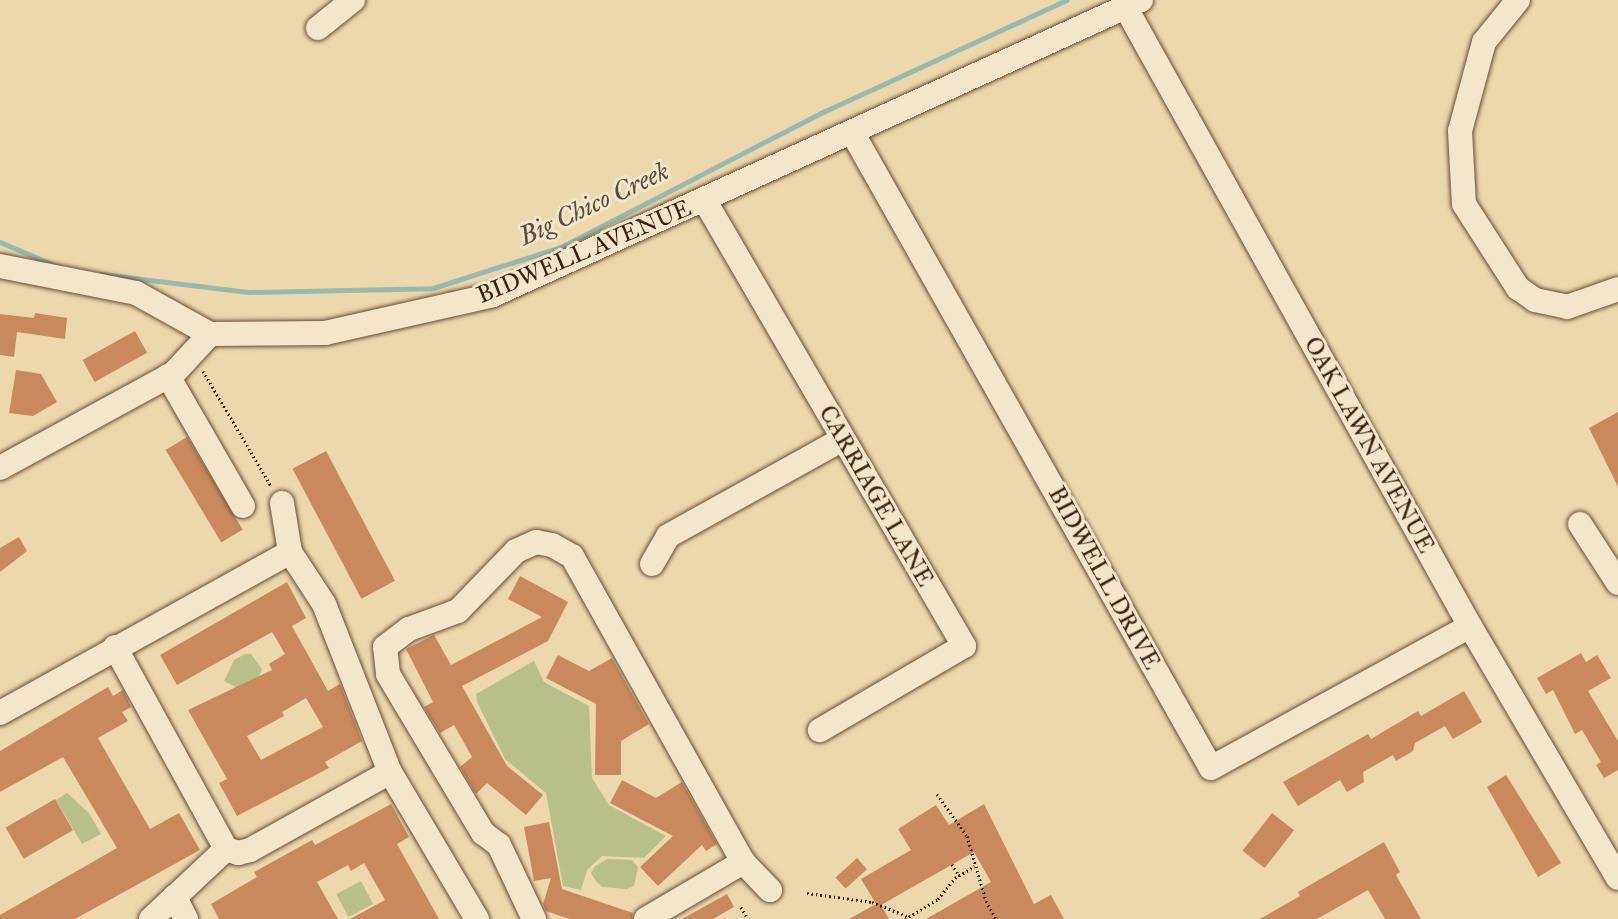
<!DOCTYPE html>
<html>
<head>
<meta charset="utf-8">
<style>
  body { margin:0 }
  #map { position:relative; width:1618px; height:919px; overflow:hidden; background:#edd8ae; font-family:"IM FELL Great Primer",serif }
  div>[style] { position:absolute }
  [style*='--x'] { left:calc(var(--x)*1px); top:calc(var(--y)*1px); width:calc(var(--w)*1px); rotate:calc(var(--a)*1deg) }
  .green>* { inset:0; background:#b8bf8a; transform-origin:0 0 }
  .stream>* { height:5px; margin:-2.5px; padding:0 2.5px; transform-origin:2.5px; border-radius:2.5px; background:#99b9af }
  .building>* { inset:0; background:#ca895d; transform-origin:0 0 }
  .path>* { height:3px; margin-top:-1.5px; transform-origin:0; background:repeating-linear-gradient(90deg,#3e1e10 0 1.5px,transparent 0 4.5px) }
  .roads { filter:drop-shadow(0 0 2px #6a4c38) drop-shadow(0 0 2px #6a4c38) }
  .minor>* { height:24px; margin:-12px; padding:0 12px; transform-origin:12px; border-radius:12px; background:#f3e6ca }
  span { translate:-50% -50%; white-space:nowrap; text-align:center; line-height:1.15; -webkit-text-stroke:6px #f3e6ca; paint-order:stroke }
  .street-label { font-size:24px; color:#3e1e10 }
  .water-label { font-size:26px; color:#594c40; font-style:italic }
</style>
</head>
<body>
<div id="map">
  <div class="green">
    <div style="clip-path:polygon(245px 654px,251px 654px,262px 669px,259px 677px,238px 688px,224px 681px,234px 660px)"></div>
    <div style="clip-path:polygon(534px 661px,544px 682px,589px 706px,592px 778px,609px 805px,666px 836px,644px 858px,602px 856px,587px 870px,581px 890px,563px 886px,546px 793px,505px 759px,477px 702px,476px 694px)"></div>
    <div style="clip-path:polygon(67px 793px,89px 813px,101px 834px,82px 844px,56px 800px)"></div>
    <div style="clip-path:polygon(607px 859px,632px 860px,638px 867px,634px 886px,627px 889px,602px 887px,595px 880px,591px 873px,595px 866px)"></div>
    <div style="left:361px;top:881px;width:26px;height:28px;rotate:62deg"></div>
  </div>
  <div class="stream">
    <div style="--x:0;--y:242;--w:64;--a:23"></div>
    <div style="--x:101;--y:274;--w:148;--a:7"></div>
    <div style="--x:248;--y:292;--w:185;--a:-1.2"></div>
    <div style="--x:433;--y:288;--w:134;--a:-17.8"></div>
    <div style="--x:561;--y:247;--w:295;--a:-27.3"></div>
    <div style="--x:823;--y:112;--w:268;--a:-24.7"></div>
  </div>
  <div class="building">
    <div style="clip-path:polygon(35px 313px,67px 318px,65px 339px,17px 332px,14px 357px,0 355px,0 314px,34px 318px)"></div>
    <div style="left:135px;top:331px;width:25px;height:60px;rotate:61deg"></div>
    <div style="clip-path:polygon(16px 370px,41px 374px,57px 402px,33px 416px,9px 413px)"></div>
    <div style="clip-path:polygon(1618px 412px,1618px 487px,1589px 428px)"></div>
    <div style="left:187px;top:437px;width:108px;height:25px;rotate:59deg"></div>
    <div style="left:326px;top:451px;width:147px;height:38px;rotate:62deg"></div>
    <div style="clip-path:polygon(19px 537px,27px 551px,0 572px,0 548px)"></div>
    <div style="clip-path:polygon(520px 576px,568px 602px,548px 641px,462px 686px,507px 766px,543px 795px,526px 815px,487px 783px,476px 794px,460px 767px,472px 757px,454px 725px,440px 733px,424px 707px,433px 702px,406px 649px,434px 635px,451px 665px,542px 617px,508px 599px)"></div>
    <div style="clip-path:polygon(evenodd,287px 582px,306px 618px,292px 626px,328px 691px,340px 684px,362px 741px,325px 762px,329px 768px,237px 816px,219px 783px,227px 779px,188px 710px,272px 670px,269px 664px,285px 654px,272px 632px,177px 685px,160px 655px,287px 582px,306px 698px,323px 727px,261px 760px,247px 736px,284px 716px,282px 712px,306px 698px)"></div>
    <div style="clip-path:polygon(1581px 653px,1586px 662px,1597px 655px,1611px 678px,1588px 691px,1618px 741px,1618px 770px,1604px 778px,1596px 765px,1601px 762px,1582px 730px,1575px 734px,1553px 690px,1546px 694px,1537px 678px)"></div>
    <div style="clip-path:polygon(558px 655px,589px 671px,612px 658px,649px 724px,621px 741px,621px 775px,595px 775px,596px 704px,546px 678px)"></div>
    <div style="clip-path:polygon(108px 687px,113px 696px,123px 690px,131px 707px,122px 712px,128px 721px,98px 738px,150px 829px,179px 813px,200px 850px,75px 919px,0 919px,0 915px,117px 848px,63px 757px,0 792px,0 751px)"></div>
    <div style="clip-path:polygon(1464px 691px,1482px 722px,1453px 739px,1445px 726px,1415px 743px,1413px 751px,1396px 761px,1393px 755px,1363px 772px,1364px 782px,1347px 792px,1340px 780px,1298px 806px,1283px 782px,1368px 734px,1371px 739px,1418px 711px,1421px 716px)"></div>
    <div style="clip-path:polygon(1506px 775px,1561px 863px,1538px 877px,1487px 787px)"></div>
    <div style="clip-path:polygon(622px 780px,656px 798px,682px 782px,717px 844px,706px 851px,702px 845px,658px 886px,640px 867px,673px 836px,610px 803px)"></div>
    <div style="left:55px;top:799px;width:36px;height:57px;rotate:60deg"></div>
    <div style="clip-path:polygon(391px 804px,409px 837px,397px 844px,439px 919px,350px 919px,385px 900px,364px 863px,351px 871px,348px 865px,317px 882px,338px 919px,219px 919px,211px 904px,257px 877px,254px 872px,312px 840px,315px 845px)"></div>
    <div style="clip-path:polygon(984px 804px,1034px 904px,1051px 895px,1064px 919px,926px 919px,991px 882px,974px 852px,881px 905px,889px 919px,849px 919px,876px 904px,861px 879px,911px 850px,898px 829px,936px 805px,949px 825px)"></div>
    <div style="left:1272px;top:813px;width:28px;height:48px;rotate:38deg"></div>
    <div style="clip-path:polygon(549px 822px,562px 889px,633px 913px,632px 919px,569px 919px,546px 911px,543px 904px,551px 878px,534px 881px,524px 827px)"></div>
    <div style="clip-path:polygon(1384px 842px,1400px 872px,1396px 875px,1421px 919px,1385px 919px,1368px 890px,1317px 919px,1260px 919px,1300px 896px,1298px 892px)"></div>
    <div style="left:857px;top:858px;width:15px;height:29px;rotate:48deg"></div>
    <div style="clip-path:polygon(727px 894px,734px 907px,713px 919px,682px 919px)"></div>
  </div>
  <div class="path">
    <div style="--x:203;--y:371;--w:134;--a:59.4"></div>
    <div style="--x:937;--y:794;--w:52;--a:54.5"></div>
    <div style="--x:967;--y:836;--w:68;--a:73.7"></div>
    <div style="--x:986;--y:901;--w:21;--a:61"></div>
    <div style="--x:952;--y:864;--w:14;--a:60"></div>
    <div style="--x:807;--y:893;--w:66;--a:7.9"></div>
    <div style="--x:872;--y:902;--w:40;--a:22"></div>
    <div style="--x:741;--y:907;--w:14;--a:60"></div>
    <div style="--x:905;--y:919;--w:39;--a:-31"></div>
    <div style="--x:938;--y:899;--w:27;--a:-51"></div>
    <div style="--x:955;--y:878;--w:23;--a:-31"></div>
  </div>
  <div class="roads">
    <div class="minor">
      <div style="--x:1518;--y:0;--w:54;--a:129"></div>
      <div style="--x:1484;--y:42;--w:92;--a:105.1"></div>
      <div style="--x:1460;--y:131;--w:73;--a:86.9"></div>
      <div style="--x:1464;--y:204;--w:100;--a:57.3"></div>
      <div style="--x:1518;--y:288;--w:21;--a:35"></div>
      <div style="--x:1535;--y:300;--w:33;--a:12"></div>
      <div style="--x:1567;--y:307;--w:54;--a:-19.4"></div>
      <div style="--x:1126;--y:8;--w:707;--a:60.9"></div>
      <div style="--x:1470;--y:626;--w:292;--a:59.6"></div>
      <div style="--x:318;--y:28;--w:45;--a:-38.7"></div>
      <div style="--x:852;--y:132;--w:730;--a:60.56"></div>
      <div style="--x:1211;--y:768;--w:295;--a:-28.7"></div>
      <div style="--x:705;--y:201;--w:515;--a:59.8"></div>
      <div style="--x:964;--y:646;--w:167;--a:149.7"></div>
      <div style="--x:0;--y:266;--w:139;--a:11.2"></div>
      <div style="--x:136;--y:293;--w:85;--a:29"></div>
      <div style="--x:210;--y:334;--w:115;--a:-0.5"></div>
      <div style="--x:325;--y:333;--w:172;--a:-12.7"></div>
      <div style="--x:493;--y:295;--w:712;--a:-24.48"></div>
      <div style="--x:168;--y:376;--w:150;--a:60"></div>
      <div style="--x:0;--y:468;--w:198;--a:-28.6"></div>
      <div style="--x:174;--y:373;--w:53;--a:-47.3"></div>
      <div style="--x:282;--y:503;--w:50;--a:80.7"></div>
      <div style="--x:1580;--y:524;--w:70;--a:57.2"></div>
      <div style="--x:652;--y:564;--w:32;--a:-60"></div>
      <div style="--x:668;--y:536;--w:200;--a:-29"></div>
      <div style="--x:115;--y:647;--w:230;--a:61.2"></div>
      <div style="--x:226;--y:849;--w:13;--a:18"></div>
      <div style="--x:238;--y:853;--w:12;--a:-14"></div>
      <div style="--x:250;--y:850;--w:160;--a:-29.1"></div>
      <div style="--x:0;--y:713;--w:332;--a:-29"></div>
      <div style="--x:290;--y:552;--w:62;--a:56.8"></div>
      <div style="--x:324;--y:604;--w:180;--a:68.6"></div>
      <div style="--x:390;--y:772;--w:171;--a:59.4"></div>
      <div style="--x:151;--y:919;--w:33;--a:-43"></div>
      <div style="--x:186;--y:919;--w:25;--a:-117"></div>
      <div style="--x:175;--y:897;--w:70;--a:-43.3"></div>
      <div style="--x:534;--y:919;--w:82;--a:-115.3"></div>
      <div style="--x:499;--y:845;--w:20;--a:-143"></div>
      <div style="--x:483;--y:833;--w:185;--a:-120.9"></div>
      <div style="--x:388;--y:674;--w:27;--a:-96"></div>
      <div style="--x:385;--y:647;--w:30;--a:-37"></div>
      <div style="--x:409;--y:629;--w:52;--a:-20.2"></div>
      <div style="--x:458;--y:611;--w:83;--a:-46"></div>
      <div style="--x:516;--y:551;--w:22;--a:-24"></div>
      <div style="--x:536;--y:542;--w:16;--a:11"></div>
      <div style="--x:552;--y:545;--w:23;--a:29"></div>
      <div style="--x:572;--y:556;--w:351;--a:60.8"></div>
      <div style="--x:743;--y:862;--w:39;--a:46"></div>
      <div style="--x:646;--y:919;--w:113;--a:-30.4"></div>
    </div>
  </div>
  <div class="street-label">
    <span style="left:584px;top:252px;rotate:-23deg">BIDWELL AVENUE</span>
    <span style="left:1369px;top:445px;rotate:61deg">OAK LAWN AVENUE</span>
    <span style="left:876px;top:496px;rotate:60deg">CARRIAGE LANE</span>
    <span style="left:1104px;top:578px;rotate:61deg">BIDWELL DRIVE</span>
  </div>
  <div class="water-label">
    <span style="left:594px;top:204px;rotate:-25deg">Big Chico Creek</span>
  </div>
</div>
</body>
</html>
